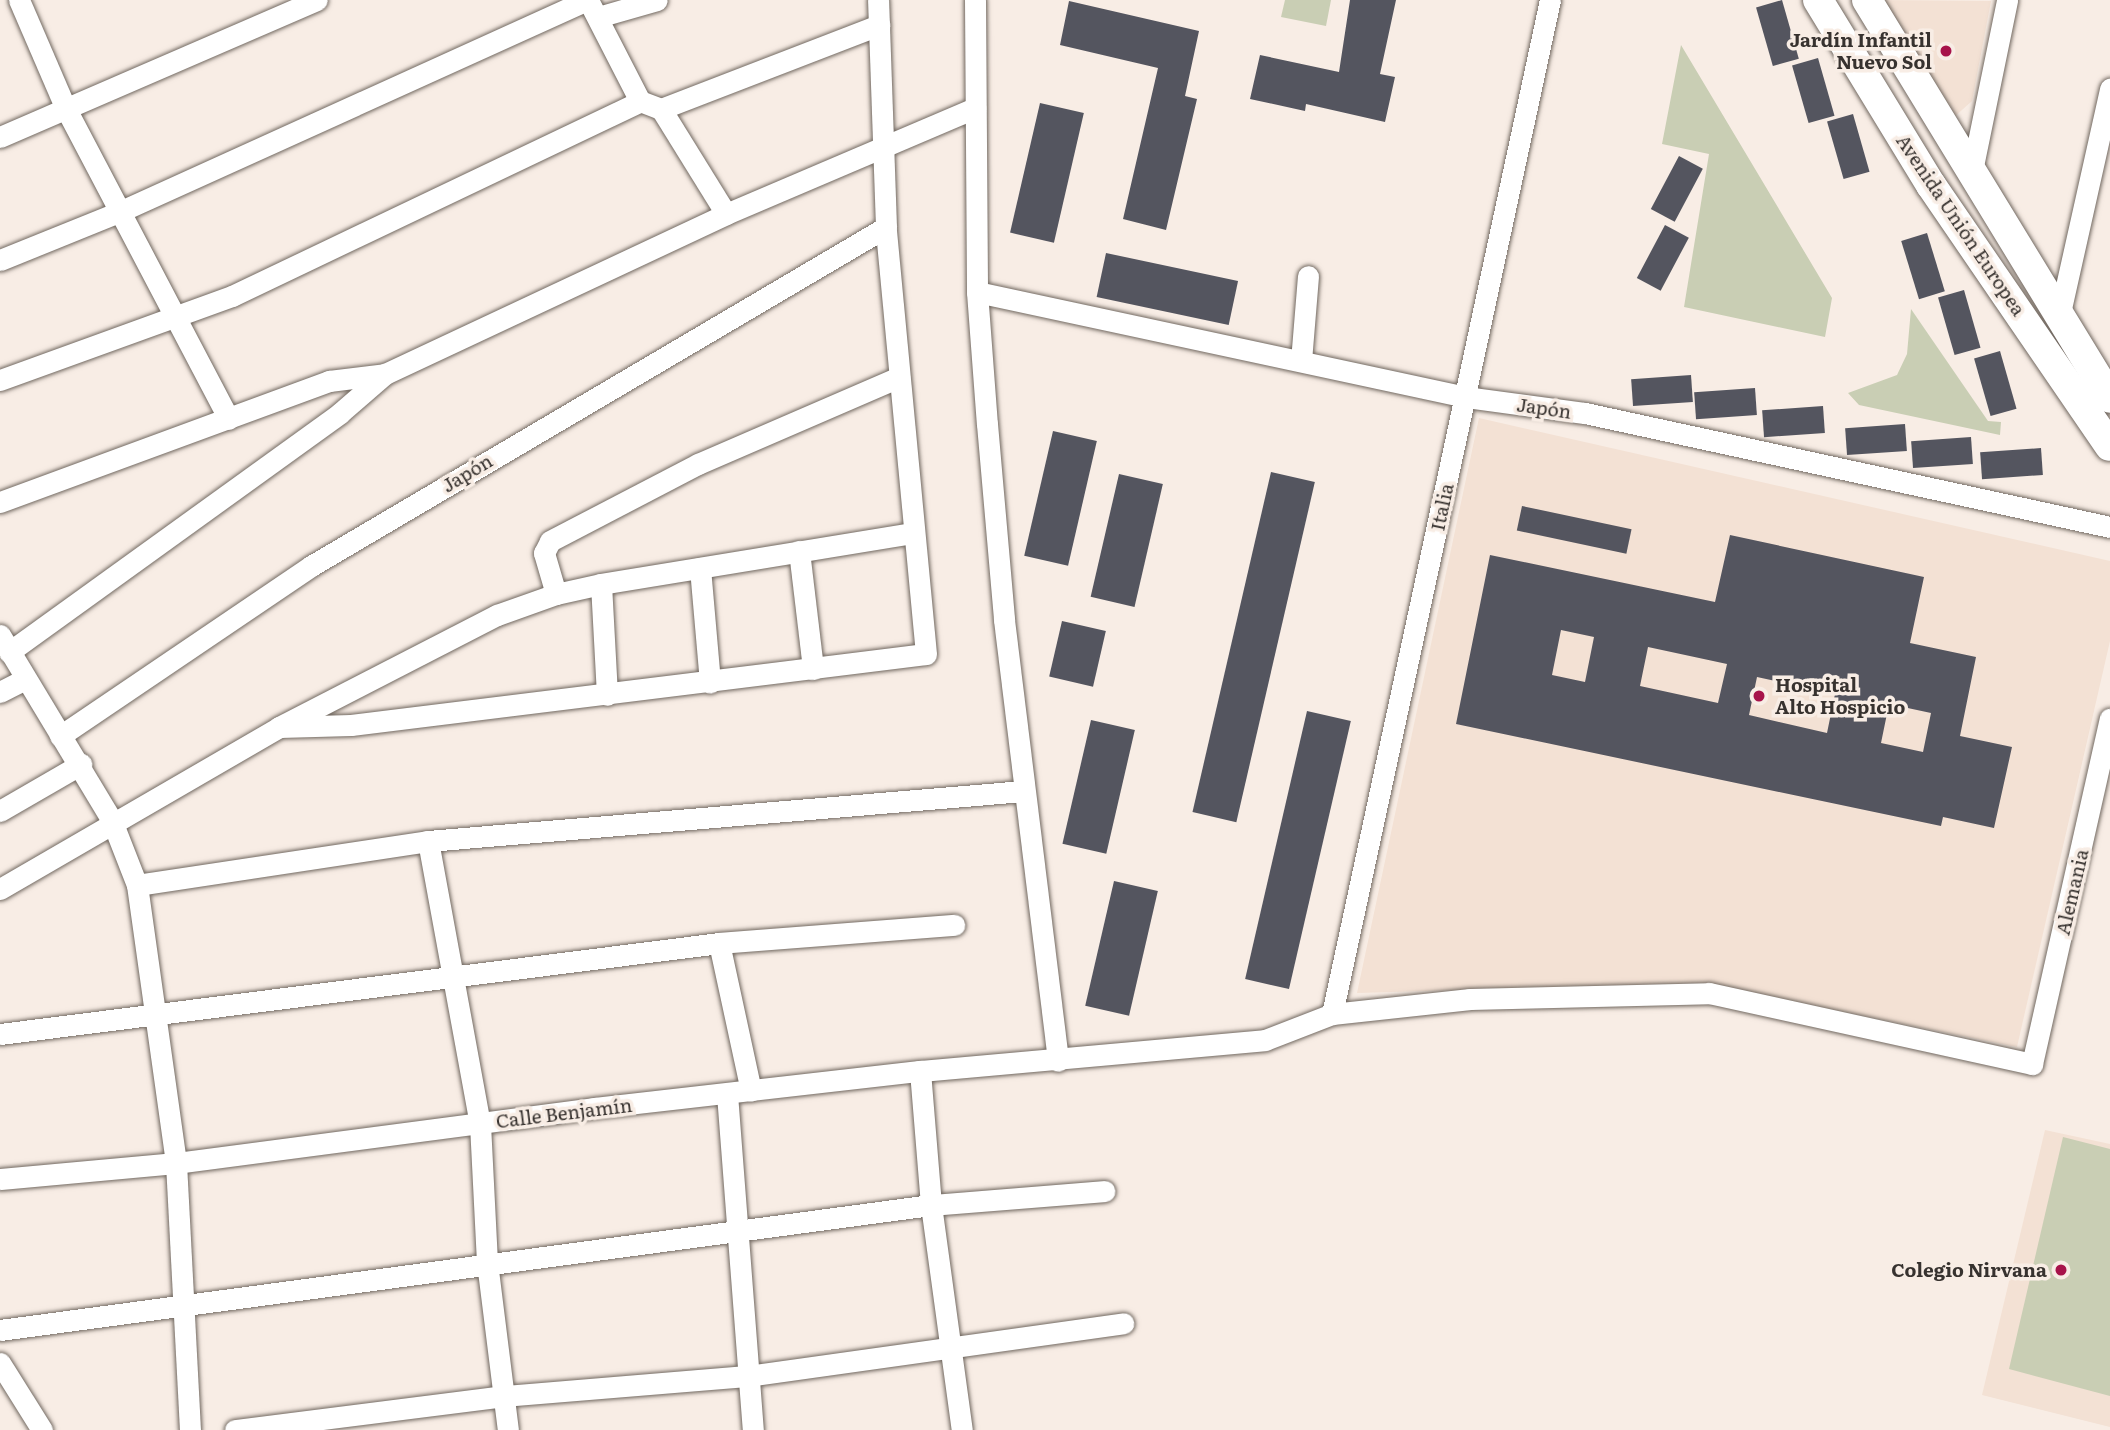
<!DOCTYPE html>
<html>
<head>
<meta charset="utf-8">
<style>
  body { margin:0 }
  #map { position:relative; width:2110px; height:1430px; overflow:hidden; background:#f8ede5; font-family:Literata,serif }
  div>[style] { position:absolute }
  [style*='--x'] { left:calc(var(--x)*1px); top:calc(var(--y)*1px); width:calc(var(--w)*1px); rotate:calc(var(--a)*1deg) }
  .built>* { inset:0; background:#f3e1d4 }
  .green>* { inset:0; background:#c9ceb4 }
  .building>* { inset:0; background:#54555f; transform-origin:0 0 }
  .roads { filter:drop-shadow(0 0 2px #716860) drop-shadow(0 0 2px #716860) }
  .street>* { height:21px; margin:-10.5px; padding:0 10.5px; transform-origin:10.5px; border-radius:10.5px; background:#fff }
  .secondary>* { height:30px; margin:-15px; padding:0 15px; transform-origin:15px; border-radius:15px; background:#fff }
  .dots>* { width:19px; height:19px; translate:-50% -50%; box-sizing:border-box; border:4px solid #f8ede5; border-radius:50% }
  span { translate:-50% -50%; white-space:nowrap; text-align:center; line-height:1.15; -webkit-text-stroke:7px #f8ede5; paint-order:stroke }
  .poi-label { font-size:19px; color:#37322f; font-weight:700 }
  .right { translate:-100% -50%; text-align:right }
  .left { translate:0 -50%; text-align:left }
  .street-label { font-size:19px; color:#37322f }
</style>
</head>
<body>
<div id="map">
  <div class="built">
    <div style="clip-path:polygon(1877px 0,1991px 1px,1972px 101px,1953px 118px)"></div>
    <div style="clip-path:polygon(1479px 418px,2110px 561px,2110px 641px,2017px 1047px,1701px 983px,1357px 993px)"></div>
    <div style="clip-path:polygon(2045px 1130px,2110px 1144px,2110px 1427px,1982px 1395px)"></div>
  </div>
  <div class="green">
    <div style="clip-path:polygon(1285px 0,1331px 0,1326px 26px,1281px 17px)"></div>
    <div style="clip-path:polygon(1681px 45px,1832px 298px,1825px 337px,1684px 307px,1709px 154px,1662px 144px)"></div>
    <div style="clip-path:polygon(1911px 309px,1988px 421px,2001px 422px,2000px 435px,1859px 405px,1848px 393px,1897px 375px,1907px 354px)"></div>
    <div style="clip-path:polygon(2063px 1137px,2110px 1149px,2110px 1396px,2009px 1369px)"></div>
  </div>
  <div class="building">
    <div style="clip-path:polygon(1350px 0,1396px 0,1380px 74px,1395px 77px,1385px 122px,1306px 104px,1305px 111px,1250px 99px,1260px 55px,1339px 72px)"></div>
    <div style="left:1782px;top:0;width:61px;height:27px;rotate:74deg"></div>
    <div style="clip-path:polygon(1069px 1px,1199px 31px,1185px 96px,1197px 99px,1166px 230px,1123px 219px,1158px 68px,1060px 45px)"></div>
    <div style="left:1818px;top:58px;width:60px;height:27px;rotate:74deg"></div>
    <div style="left:1040px;top:103px;width:45px;height:133px;rotate:13deg"></div>
    <div style="left:1853px;top:114px;width:60px;height:27px;rotate:74deg"></div>
    <div style="left:1679px;top:156px;width:27px;height:60px;rotate:28deg"></div>
    <div style="left:1665px;top:225px;width:27px;height:60px;rotate:28deg"></div>
    <div style="left:1927px;top:233px;width:61px;height:27px;rotate:73deg"></div>
    <div style="left:1106px;top:253px;width:135px;height:45px;rotate:12deg"></div>
    <div style="left:1964px;top:290px;width:60px;height:27px;rotate:74deg"></div>
    <div style="left:2000px;top:351px;width:60px;height:27px;rotate:74deg"></div>
    <div style="left:1691px;top:375px;width:27px;height:60px;rotate:86deg"></div>
    <div style="left:1755px;top:388px;width:27px;height:61px;rotate:86deg"></div>
    <div style="left:1823px;top:406px;width:27px;height:61px;rotate:86deg"></div>
    <div style="left:1905px;top:424px;width:27px;height:60px;rotate:86deg"></div>
    <div style="left:1053px;top:431px;width:45px;height:128px;rotate:13deg"></div>
    <div style="left:1971px;top:437px;width:27px;height:60px;rotate:86deg"></div>
    <div style="left:2041px;top:448px;width:27px;height:61px;rotate:86deg"></div>
    <div style="left:1271px;top:472px;width:45px;height:349px;rotate:13deg"></div>
    <div style="left:1119px;top:474px;width:45px;height:126px;rotate:13deg"></div>
    <div style="left:1522px;top:506px;width:112px;height:25px;rotate:12deg"></div>
    <div style="clip-path:polygon(evenodd,1730px 535px,1924px 577px,1910px 643px,1976px 657px,1960px 736px,2012px 747px,1994px 828px,1943px 817px,1941px 826px,1456px 724px,1490px 555px,1715px 602px,1730px 535px,1561px 630px,1594px 637px,1585px 682px,1552px 675px,1561px 630px,1730px 535px,1648px 647px,1727px 664px,1718px 703px,1640px 686px,1648px 647px,1730px 535px,1757px 677px,1835px 694px,1827px 733px,1749px 715px,1757px 677px,1730px 535px,1889px 704px,1931px 713px,1923px 752px,1881px 743px,1889px 704px)"></div>
    <div style="left:1062px;top:621px;width:45px;height:57px;rotate:13deg"></div>
    <div style="left:1307px;top:711px;width:45px;height:275px;rotate:13deg"></div>
    <div style="left:1091px;top:720px;width:45px;height:127px;rotate:13deg"></div>
    <div style="left:1114px;top:881px;width:45px;height:128px;rotate:13deg"></div>
  </div>
  <div class="roads">
    <div class="street">
      <div style="--x:19;--y:0;--w:116;--a:66.7"></div>
      <div style="--x:65;--y:107;--w:352;--a:62.3"></div>
      <div style="--x:588;--y:0;--w:114;--a:62.8"></div>
      <div style="--x:640;--y:101;--w:22;--a:21"></div>
      <div style="--x:661;--y:109;--w:123;--a:58.2"></div>
      <div style="--x:975;--y:0;--w:292;--a:89.6"></div>
      <div style="--x:977;--y:292;--w:132;--a:85.7"></div>
      <div style="--x:987;--y:424;--w:197;--a:85"></div>
      <div style="--x:1004;--y:620;--w:444;--a:83"></div>
      <div style="--x:598;--y:17;--w:61;--a:-16.1"></div>
      <div style="--x:661;--y:109;--w:234;--a:-21.1"></div>
      <div style="--x:0;--y:137;--w:345;--a:-23.4"></div>
      <div style="--x:1972;--y:171;--w:175;--a:-78.4"></div>
      <div style="--x:0;--y:260;--w:128;--a:-22"></div>
      <div style="--x:119;--y:212;--w:514;--a:-24.37"></div>
      <div style="--x:977;--y:292;--w:500;--a:12.12"></div>
      <div style="--x:1466;--y:397;--w:120;--a:7.7"></div>
      <div style="--x:1585;--y:413;--w:537;--a:12.25"></div>
      <div style="--x:2060;--y:313;--w:230;--a:-77.4"></div>
      <div style="--x:1301;--y:361;--w:85;--a:-85.3"></div>
      <div style="--x:0;--y:380;--w:247;--a:-19.9"></div>
      <div style="--x:232;--y:296;--w:452;--a:-25.5"></div>
      <div style="--x:0;--y:502;--w:351;--a:-20.2"></div>
      <div style="--x:329;--y:381;--w:56;--a:-7.1"></div>
      <div style="--x:385;--y:374;--w:377;--a:-25.1"></div>
      <div style="--x:726;--y:214;--w:271;--a:-23.1"></div>
      <div style="--x:799;--y:551;--w:119;--a:83.2"></div>
      <div style="--x:700;--y:568;--w:115;--a:85"></div>
      <div style="--x:601;--y:584;--w:111;--a:86.9"></div>
      <div style="--x:556;--y:594;--w:43;--a:-106.3"></div>
      <div style="--x:544;--y:553;--w:13;--a:-63"></div>
      <div style="--x:550;--y:541;--w:167;--a:-27.5"></div>
      <div style="--x:698;--y:464;--w:219;--a:-23.4"></div>
      <div style="--x:0;--y:635;--w:217;--a:58.9"></div>
      <div style="--x:112;--y:821;--w:69;--a:68.7"></div>
      <div style="--x:137;--y:885;--w:281;--a:82"></div>
      <div style="--x:176;--y:1163;--w:267;--a:87"></div>
      <div style="--x:9;--y:652;--w:408;--a:-35.8"></div>
      <div style="--x:340;--y:413;--w:60;--a:-40.9"></div>
      <div style="--x:0;--y:692;--w:27;--a:-27"></div>
      <div style="--x:279;--y:727;--w:72;--a:-1.6"></div>
      <div style="--x:351;--y:725;--w:579;--a:-7.04"></div>
      <div style="--x:926;--y:654;--w:429;--a:-95.4"></div>
      <div style="--x:886;--y:227;--w:227;--a:-92"></div>
      <div style="--x:60;--y:736;--w:303;--a:-34.1"></div>
      <div style="--x:311;--y:566;--w:667;--a:-30.52"></div>
      <div style="--x:0;--y:811;--w:94;--a:-30.1"></div>
      <div style="--x:428;--y:841;--w:288;--a:79.6"></div>
      <div style="--x:480;--y:1124;--w:138;--a:87.1"></div>
      <div style="--x:487;--y:1262;--w:169;--a:82.9"></div>
      <div style="--x:137;--y:885;--w:294;--a:-8.6"></div>
      <div style="--x:428;--y:841;--w:598;--a:-4.8"></div>
      <div style="--x:0;--y:889;--w:323;--a:-30.1"></div>
      <div style="--x:279;--y:727;--w:245;--a:-27.2"></div>
      <div style="--x:497;--y:615;--w:63;--a:-19.6"></div>
      <div style="--x:556;--y:594;--w:46;--a:-12.5"></div>
      <div style="--x:601;--y:584;--w:315;--a:-9.3"></div>
      <div style="--x:719;--y:943;--w:151;--a:77.8"></div>
      <div style="--x:1332;--y:1014;--w:1037;--a:-77.87"></div>
      <div style="--x:0;--y:1034;--w:725;--a:-7.21"></div>
      <div style="--x:719;--y:943;--w:236;--a:-4.4"></div>
      <div style="--x:920;--y:1071;--w:134;--a:85.3"></div>
      <div style="--x:931;--y:1205;--w:227;--a:82.2"></div>
      <div style="--x:727;--y:1094;--w:337;--a:85.6"></div>
      <div style="--x:0;--y:1179;--w:177;--a:-5.2"></div>
      <div style="--x:176;--y:1163;--w:422;--a:-7.5"></div>
      <div style="--x:594;--y:1108;--w:328;--a:-6.5"></div>
      <div style="--x:920;--y:1071;--w:346;--a:-5.1"></div>
      <div style="--x:1265;--y:1040;--w:72;--a:-21.2"></div>
      <div style="--x:1332;--y:1014;--w:139;--a:-6.2"></div>
      <div style="--x:1470;--y:999;--w:239;--a:-1.4"></div>
      <div style="--x:1709;--y:993;--w:331;--a:12.4"></div>
      <div style="--x:2032;--y:1064;--w:354;--a:-77.3"></div>
      <div style="--x:0;--y:1330;--w:939;--a:-7.65"></div>
      <div style="--x:931;--y:1205;--w:174;--a:-4.6"></div>
      <div style="--x:0;--y:1363;--w:79;--a:57.9"></div>
      <div style="--x:235;--y:1430;--w:271;--a:-7.2"></div>
      <div style="--x:504;--y:1396;--w:245;--a:-4.7"></div>
      <div style="--x:748;--y:1376;--w:379;--a:-8"></div>
    </div>
    <div class="secondary">
      <div style="--x:1818;--y:0;--w:217;--a:58.6"></div>
      <div style="--x:1931;--y:185;--w:316;--a:55.6"></div>
      <div style="--x:1867;--y:0;--w:466;--a:58.6"></div>
    </div>
  </div>
  <div class="dots">
    <div style="left:1946px;top:51px;background:#a7134a"></div>
    <div style="left:1759px;top:696px;background:#a7134a"></div>
    <div style="left:2061px;top:1270px;background:#a7134a"></div>
  </div>
  <div class="poi-label">
    <span class="right" style="left:1932px;top:51px">Jardín Infantil<br>Nuevo Sol</span>
    <span class="left" style="left:1775px;top:696px">Hospital<br>Alto Hospicio</span>
    <span class="right" style="left:2047px;top:1270px">Colegio Nirvana</span>
  </div>
  <div class="street-label">
    <span style="left:1961px;top:225px;rotate:56deg">Avenida Unión Europea</span>
    <span style="left:1544px;top:408px;rotate:8deg">Japón</span>
    <span style="left:467px;top:473px;rotate:-31deg">Japón</span>
    <span style="left:1442px;top:507px;rotate:-78deg">Italia</span>
    <span style="left:2072px;top:892px;rotate:-77deg">Alemania</span>
    <span style="left:564px;top:1113px;rotate:-7deg">Calle Benjamín</span>
  </div>
</div>
</body>
</html>
